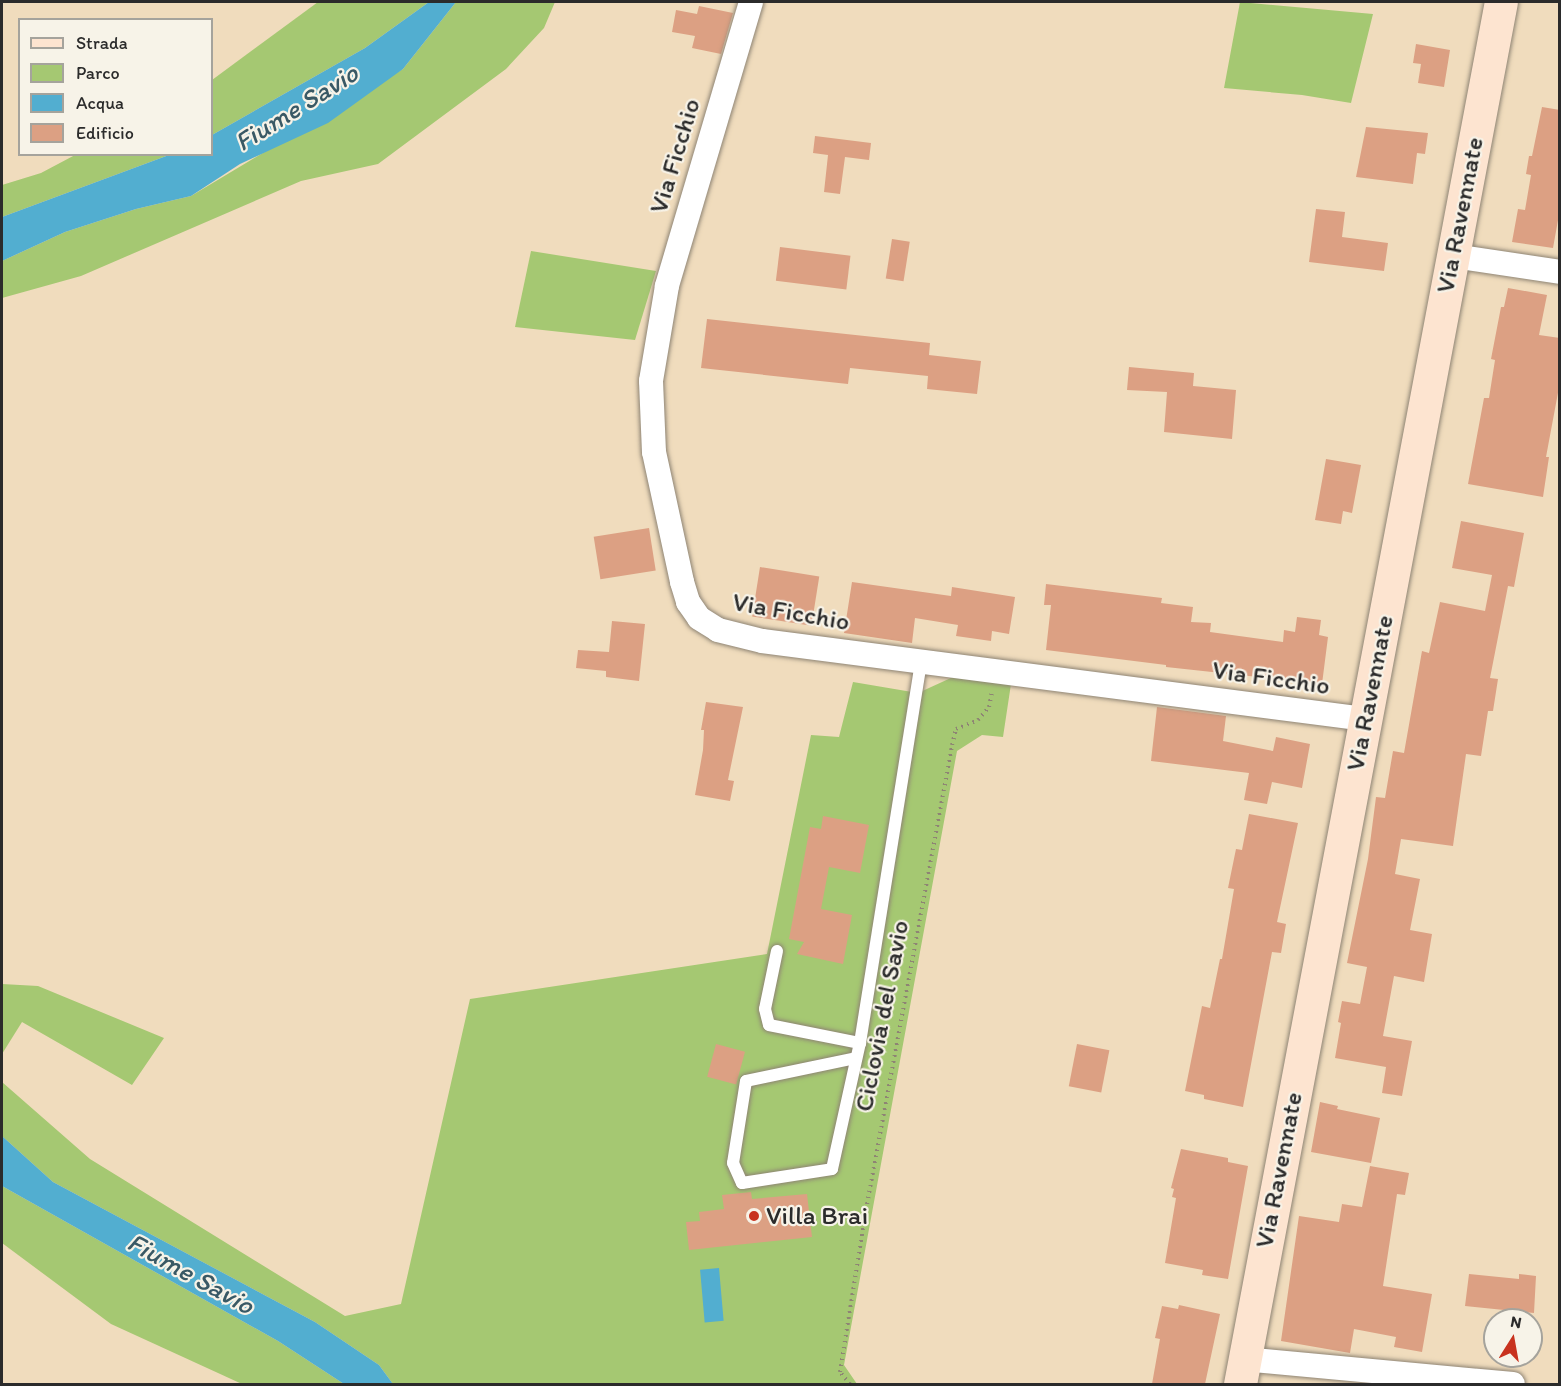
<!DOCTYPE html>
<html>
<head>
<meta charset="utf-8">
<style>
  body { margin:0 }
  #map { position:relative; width:1561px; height:1386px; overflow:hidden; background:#f0dcbd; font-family:Itim,sans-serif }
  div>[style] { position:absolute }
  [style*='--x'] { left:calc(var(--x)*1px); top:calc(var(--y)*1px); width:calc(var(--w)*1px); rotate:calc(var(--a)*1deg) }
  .green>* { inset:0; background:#a5c872 }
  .water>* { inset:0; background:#52aed0; transform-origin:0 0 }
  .building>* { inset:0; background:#dca083; transform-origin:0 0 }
  .path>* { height:4px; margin-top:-2px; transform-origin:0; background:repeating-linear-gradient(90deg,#8e8474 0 1.5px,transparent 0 6px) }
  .roads { filter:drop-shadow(0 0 2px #8e8474) drop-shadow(0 0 2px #8e8474) }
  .service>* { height:12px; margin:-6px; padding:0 6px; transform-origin:6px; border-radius:6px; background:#fff }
  .minor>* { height:24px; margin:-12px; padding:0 12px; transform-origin:12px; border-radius:12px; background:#fff }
  .secondary>* { height:33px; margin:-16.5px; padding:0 16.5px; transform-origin:16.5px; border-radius:16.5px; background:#fde4d0 }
  .dots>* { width:16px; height:16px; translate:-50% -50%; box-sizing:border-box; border:3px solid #f7f3e8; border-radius:50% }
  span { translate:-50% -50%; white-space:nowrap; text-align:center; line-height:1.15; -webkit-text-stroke:4.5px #f7f3e8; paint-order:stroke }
  .street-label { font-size:26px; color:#2b2b2b }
  .poi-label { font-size:26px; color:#2b2b2b }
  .left { translate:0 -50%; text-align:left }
  .water-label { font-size:27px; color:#395965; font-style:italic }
  .frame { position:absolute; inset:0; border:3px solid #2b2b2b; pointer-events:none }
  .legend { position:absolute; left:18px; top:18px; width:195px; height:138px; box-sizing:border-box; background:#f7f3e8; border:2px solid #a5a39c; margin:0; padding:8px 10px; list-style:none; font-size:18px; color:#2b2b2b }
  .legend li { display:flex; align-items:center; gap:12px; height:30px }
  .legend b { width:30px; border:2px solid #a5a39c }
  .north { position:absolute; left:1483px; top:1308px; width:60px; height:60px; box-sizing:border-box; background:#f7f3e8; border:2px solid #a5a39c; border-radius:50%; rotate:11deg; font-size:16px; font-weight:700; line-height:24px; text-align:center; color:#2b2b2b }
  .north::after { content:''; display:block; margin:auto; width:21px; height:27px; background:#c8321e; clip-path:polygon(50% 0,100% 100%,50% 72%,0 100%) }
</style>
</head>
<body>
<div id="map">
  <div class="green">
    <div style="clip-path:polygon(318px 2px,429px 2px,365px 48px,212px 135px,212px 80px)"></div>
    <div style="clip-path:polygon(456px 2px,555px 2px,544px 28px,506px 69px,378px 164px,301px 181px,81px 276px,2px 298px,2px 261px,65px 232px,136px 209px,191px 196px,403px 69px)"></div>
    <div style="clip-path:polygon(1240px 2px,1373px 14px,1351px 103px,1302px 95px,1224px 88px)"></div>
    <div style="clip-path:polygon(75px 155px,169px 155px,2px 217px,2px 185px,41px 173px)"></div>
    <div style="clip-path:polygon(531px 251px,656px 271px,635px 340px,515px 327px)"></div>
    <div style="clip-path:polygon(953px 677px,1011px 684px,1003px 737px,982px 735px,957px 751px,844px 1365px,857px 1384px,393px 1384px,379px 1365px,315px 1322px,53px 1182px,2px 1136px,2px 1082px,90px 1159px,345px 1316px,401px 1304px,470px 999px,767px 954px,811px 735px,839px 737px,853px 682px,918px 693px)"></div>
    <div style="clip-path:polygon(2px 984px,38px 986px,164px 1038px,132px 1085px,22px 1022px,2px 1054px)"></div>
    <div style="clip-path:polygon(2px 1186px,278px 1341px,344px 1384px,242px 1384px,111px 1324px,2px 1243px)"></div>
  </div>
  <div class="water">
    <div style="clip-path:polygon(429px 2px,456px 2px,403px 69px,328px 123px,240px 164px,191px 196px,136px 209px,65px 232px,2px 261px,2px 217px,169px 155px,212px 154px,212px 135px,365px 48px)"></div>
    <div style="clip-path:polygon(2px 1136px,53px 1182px,315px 1322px,379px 1365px,393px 1384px,344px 1384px,278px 1341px,2px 1186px)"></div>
    <div style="left:719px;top:1268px;width:53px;height:19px;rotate:85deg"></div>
  </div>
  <div class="building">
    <div style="clip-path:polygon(699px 6px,733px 13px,721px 54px,692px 48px,695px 36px,672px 32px,676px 10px,697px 14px)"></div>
    <div style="clip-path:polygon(1416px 44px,1450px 50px,1444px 87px,1418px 83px,1421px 64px,1413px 63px)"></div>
    <div style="clip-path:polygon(1542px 107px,1560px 110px,1560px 209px,1553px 248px,1512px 242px,1518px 209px,1525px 210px,1531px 175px,1526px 174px,1529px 156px,1532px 156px)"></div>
    <div style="clip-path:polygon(1366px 127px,1428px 133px,1425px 154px,1417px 153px,1413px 184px,1356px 177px)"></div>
    <div style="clip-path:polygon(815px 136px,871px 143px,869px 160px,845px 157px,840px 194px,824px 192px,828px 155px,813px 153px)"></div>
    <div style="clip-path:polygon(1316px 209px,1345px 212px,1342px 237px,1388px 243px,1384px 271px,1309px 262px)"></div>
    <div style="left:892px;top:239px;width:18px;height:40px;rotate:9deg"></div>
    <div style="left:780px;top:247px;width:71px;height:34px;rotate:7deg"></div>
    <div style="clip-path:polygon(1508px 288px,1547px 295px,1539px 335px,1560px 338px,1560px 382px,1546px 457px,1549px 457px,1543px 497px,1468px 484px,1484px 398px,1489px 398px,1495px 360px,1491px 359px,1501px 307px,1504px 307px)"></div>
    <div style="clip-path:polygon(707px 319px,930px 343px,929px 355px,981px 361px,977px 394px,927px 389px,928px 376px,850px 368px,848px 384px,701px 368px)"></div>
    <div style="clip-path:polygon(1129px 367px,1194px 373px,1193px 386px,1236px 390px,1232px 439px,1164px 432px,1167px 392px,1127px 390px)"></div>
    <div style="clip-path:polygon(1326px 459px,1361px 465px,1352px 513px,1343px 511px,1341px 524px,1315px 520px)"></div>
    <div style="clip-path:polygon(1461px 521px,1524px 533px,1514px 587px,1508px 586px,1490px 678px,1498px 679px,1493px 711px,1488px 711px,1481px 756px,1466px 754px,1453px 846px,1401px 839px,1395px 874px,1420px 879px,1410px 930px,1432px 934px,1424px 982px,1394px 976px,1383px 1036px,1412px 1041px,1402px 1096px,1382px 1093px,1386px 1067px,1335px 1058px,1341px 1023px,1338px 1022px,1342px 1001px,1360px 1004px,1367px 967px,1347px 963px,1368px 859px,1376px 797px,1385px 798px,1393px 751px,1404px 753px,1422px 651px,1429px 653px,1440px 602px,1485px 611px,1492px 575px,1452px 568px)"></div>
    <div style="left:649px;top:528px;width:43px;height:56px;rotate:81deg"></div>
    <div style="left:760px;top:567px;width:60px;height:50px;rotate:9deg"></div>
    <div style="clip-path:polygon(852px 582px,951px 596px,952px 587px,1015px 597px,1009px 634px,992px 631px,991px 641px,956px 636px,958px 625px,915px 618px,912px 643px,844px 633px)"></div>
    <div style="clip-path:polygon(1046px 584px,1162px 598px,1161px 603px,1193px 607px,1191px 622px,1211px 623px,1210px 632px,1283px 642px,1284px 630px,1295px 632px,1297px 617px,1321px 620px,1319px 635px,1328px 637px,1322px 684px,1166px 667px,1166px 665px,1046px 650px,1051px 605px,1044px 605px)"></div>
    <div style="clip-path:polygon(612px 621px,645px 624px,639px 681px,606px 677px,606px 671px,576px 668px,578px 650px,609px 652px)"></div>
    <div style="clip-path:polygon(706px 702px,743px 707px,728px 780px,734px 781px,730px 801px,695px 795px,703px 750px,704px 730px,701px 730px)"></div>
    <div style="clip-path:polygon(1157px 707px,1226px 716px,1223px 741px,1273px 751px,1276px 737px,1310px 744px,1302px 788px,1272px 782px,1267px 804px,1244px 800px,1249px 773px,1151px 761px)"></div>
    <div style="clip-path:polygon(1249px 814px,1298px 823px,1277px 922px,1286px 924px,1281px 953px,1272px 952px,1243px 1107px,1204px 1099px,1204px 1095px,1185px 1091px,1202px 1006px,1210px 1008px,1220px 959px,1222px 959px,1234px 889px,1228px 888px,1236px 849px,1242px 850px)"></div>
    <div style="clip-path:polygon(823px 816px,869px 825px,860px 873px,829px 867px,821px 909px,852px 915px,843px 964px,797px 954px,804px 942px,789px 939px,810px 827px,821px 829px)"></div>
    <div style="left:716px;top:1044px;width:30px;height:34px;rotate:15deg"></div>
    <div style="left:1077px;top:1044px;width:33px;height:43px;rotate:11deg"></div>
    <div style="clip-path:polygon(1320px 1102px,1338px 1106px,1337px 1109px,1380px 1118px,1371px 1163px,1311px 1152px)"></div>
    <div style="clip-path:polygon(1181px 1149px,1228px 1158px,1228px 1162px,1248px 1166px,1228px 1279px,1202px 1275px,1203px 1270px,1165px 1263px,1176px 1198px,1172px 1197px,1174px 1189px,1171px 1188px)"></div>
    <div style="clip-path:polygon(1370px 1166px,1409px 1173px,1405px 1195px,1397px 1194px,1383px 1286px,1432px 1294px,1422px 1352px,1394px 1347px,1396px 1337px,1354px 1329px,1350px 1353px,1281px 1341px,1299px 1216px,1339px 1222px,1342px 1204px,1362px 1207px)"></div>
    <div style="clip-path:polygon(751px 1192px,752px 1199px,807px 1194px,812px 1237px,689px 1250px,686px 1222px,700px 1221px,699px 1212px,724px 1209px,722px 1195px)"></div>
    <div style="clip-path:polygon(1469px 1274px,1519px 1279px,1519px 1274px,1536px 1276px,1534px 1313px,1465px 1306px)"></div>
    <div style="clip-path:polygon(1179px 1305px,1220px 1314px,1205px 1384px,1152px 1384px,1160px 1339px,1155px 1338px,1162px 1306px,1178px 1309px)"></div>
  </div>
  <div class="path">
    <div style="--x:850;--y:1384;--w:16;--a:-130"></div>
    <div style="--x:840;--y:1372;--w:164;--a:-80.9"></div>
    <div style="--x:866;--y:1210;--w:473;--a:-79.5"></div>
    <div style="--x:952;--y:745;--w:16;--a:-76"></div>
    <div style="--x:956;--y:729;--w:24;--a:-22"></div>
    <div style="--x:978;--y:720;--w:17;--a:-50"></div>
    <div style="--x:989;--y:707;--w:16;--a:-79"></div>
  </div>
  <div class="roads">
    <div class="service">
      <div style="--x:777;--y:951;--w:59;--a:101.7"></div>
      <div style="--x:765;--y:1009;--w:16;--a:76"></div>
      <div style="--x:769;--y:1025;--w:93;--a:11.2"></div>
      <div style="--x:856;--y:1058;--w:112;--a:168.2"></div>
      <div style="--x:746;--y:1081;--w:83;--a:99"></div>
      <div style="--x:733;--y:1163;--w:22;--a:66"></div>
      <div style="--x:742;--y:1183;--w:91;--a:-8.8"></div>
      <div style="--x:832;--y:1169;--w:129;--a:-77.5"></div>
      <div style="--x:860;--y:1043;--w:387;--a:-80.9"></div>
    </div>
    <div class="minor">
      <div style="--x:751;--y:2;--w:296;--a:106.5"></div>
      <div style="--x:667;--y:286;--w:96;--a:99.6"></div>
      <div style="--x:651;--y:381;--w:71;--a:87.6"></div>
      <div style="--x:654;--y:452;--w:133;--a:77.8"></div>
      <div style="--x:682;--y:582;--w:21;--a:73"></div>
      <div style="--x:688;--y:602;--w:19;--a:55"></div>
      <div style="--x:699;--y:618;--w:22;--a:32"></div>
      <div style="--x:718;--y:630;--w:45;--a:14"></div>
      <div style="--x:762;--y:641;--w:607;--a:7.38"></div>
      <div style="--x:1453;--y:256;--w:108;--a:8.5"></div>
      <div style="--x:1243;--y:1359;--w:271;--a:5.3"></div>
    </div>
    <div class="secondary">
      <div style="--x:1240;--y:1384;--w:1406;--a:-79.31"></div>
    </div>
  </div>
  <div class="dots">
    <div style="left:754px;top:1216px;background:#c8321e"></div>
  </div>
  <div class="street-label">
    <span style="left:675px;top:156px;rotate:-73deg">Via Ficchio</span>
    <span style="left:1460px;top:215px;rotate:-79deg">Via Ravennate</span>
    <span style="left:791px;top:612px;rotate:10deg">Via Ficchio</span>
    <span style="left:1271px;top:678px;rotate:8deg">Via Ficchio</span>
    <span style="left:1370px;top:693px;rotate:-79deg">Via Ravennate</span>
    <span style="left:882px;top:1016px;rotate:-79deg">Ciclovia del Savio</span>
    <span style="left:1279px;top:1170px;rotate:-79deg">Via Ravennate</span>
  </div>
  <div class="poi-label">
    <span class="left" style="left:766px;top:1216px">Villa Brai</span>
  </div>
  <div class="water-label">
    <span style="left:296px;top:107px;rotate:-32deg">Fiume Savio</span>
    <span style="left:191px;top:1273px;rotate:29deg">Fiume Savio</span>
  </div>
  <div class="frame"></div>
  <ul class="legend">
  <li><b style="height:8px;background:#fde4d0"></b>Strada</li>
  <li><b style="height:16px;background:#a5c872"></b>Parco</li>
  <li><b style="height:16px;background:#52aed0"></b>Acqua</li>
  <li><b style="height:16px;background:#dca083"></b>Edificio</li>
  </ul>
  <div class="north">N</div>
</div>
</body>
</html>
